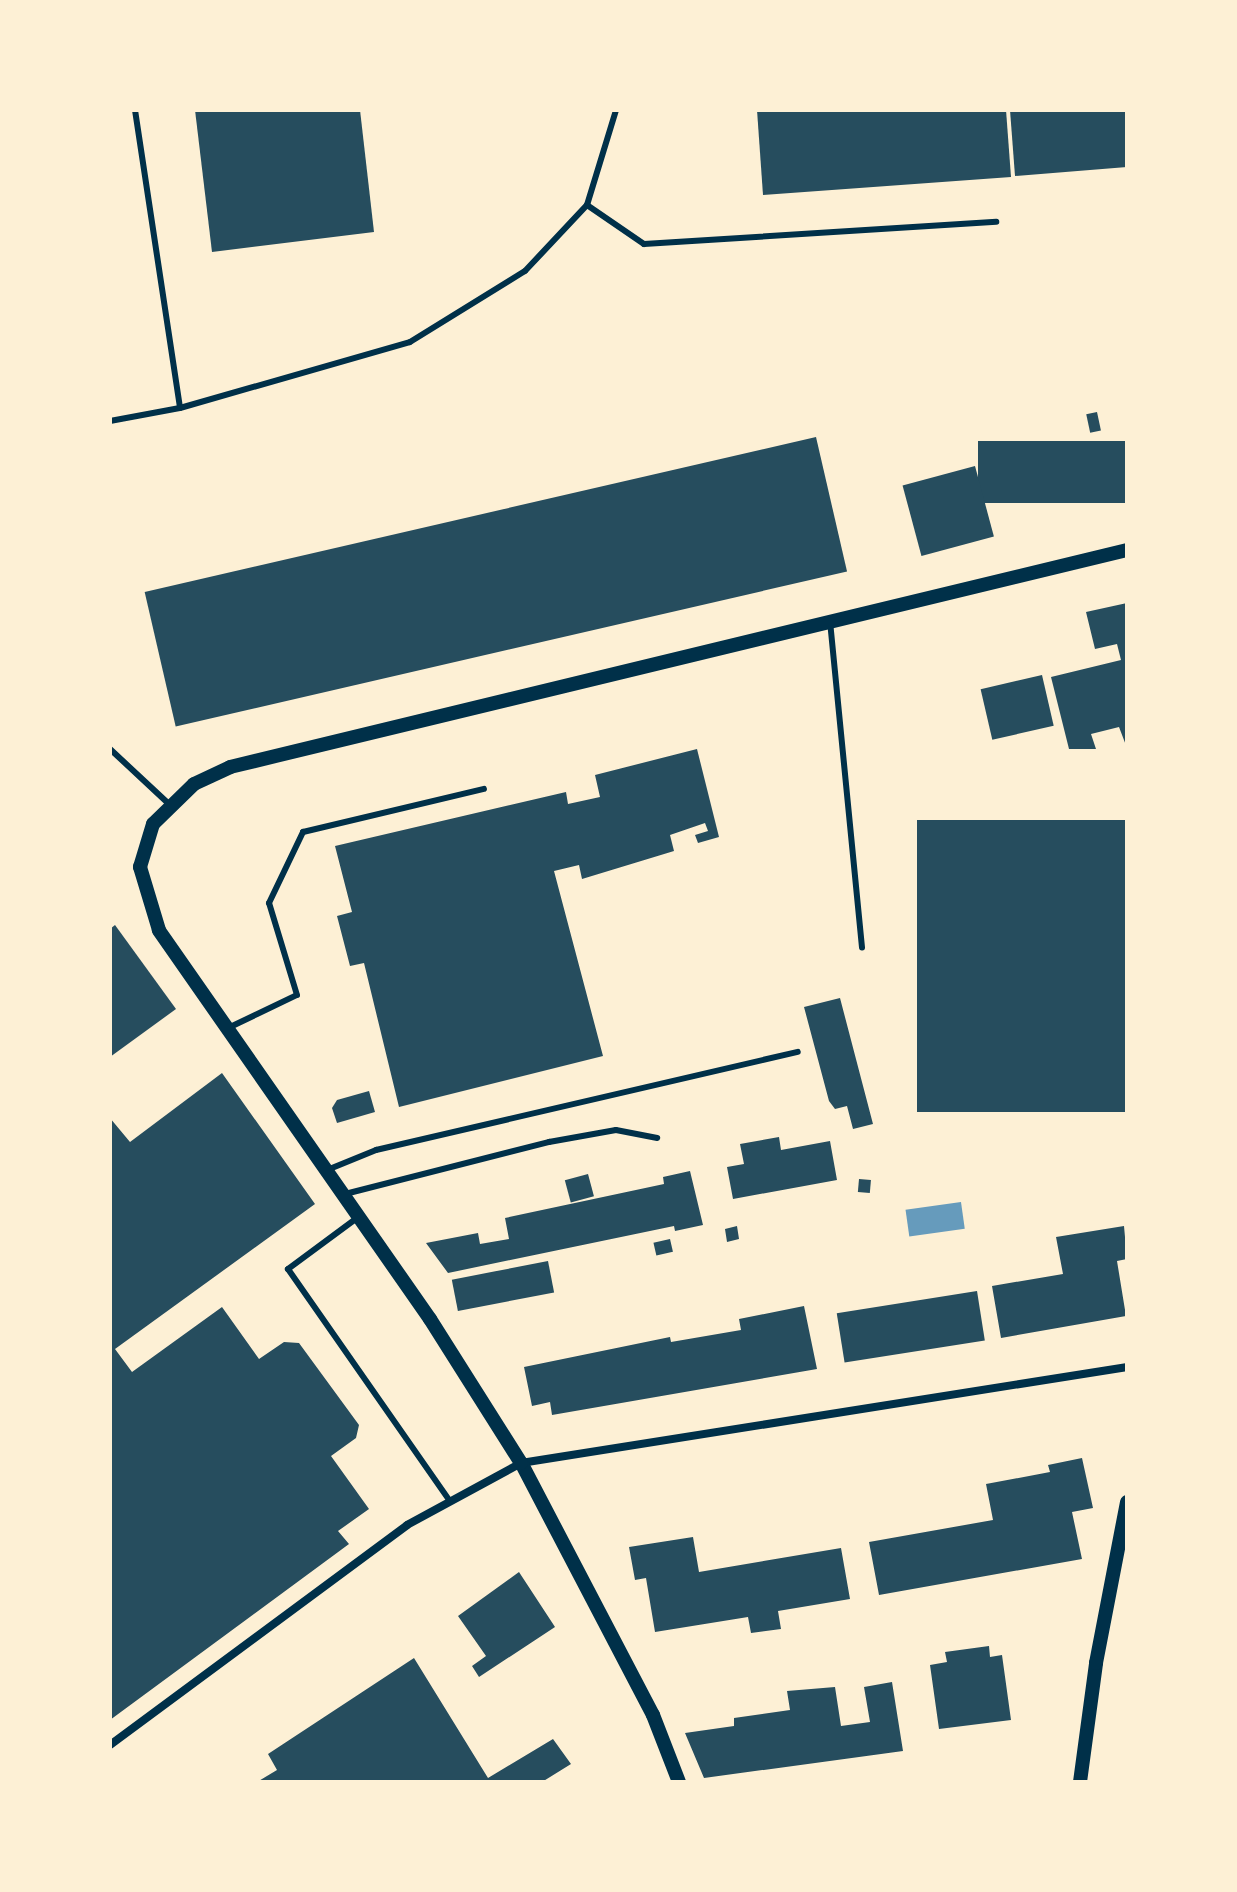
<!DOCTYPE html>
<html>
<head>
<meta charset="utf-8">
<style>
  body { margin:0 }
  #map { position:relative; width:1237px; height:1892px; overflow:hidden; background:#fdf0d5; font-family:"Crimson Pro",serif }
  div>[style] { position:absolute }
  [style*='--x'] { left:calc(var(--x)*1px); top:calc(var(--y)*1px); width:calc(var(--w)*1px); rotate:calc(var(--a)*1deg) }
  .water>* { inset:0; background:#669bbc; transform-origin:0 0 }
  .building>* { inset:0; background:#264d5e; transform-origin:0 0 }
  .service>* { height:6px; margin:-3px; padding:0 3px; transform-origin:3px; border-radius:3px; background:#003049 }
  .minor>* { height:8px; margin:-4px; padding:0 4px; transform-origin:4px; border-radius:4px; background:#003049 }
  .tertiary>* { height:14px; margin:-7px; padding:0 7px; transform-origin:7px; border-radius:7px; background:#003049 }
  span { translate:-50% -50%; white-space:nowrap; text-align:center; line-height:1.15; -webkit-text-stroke:8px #fdf0d5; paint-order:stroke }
  .frame { position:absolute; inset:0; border:112px solid #fdf0d5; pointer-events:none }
</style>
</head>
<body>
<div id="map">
  <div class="water">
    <div style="left:961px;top:1202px;width:27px;height:56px;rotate:82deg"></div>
  </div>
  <div class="building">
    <div style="clip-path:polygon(195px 110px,360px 110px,374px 232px,212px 252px)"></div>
    <div style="clip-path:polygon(757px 110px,1006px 110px,1011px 177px,763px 195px)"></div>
    <div style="clip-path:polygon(1010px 110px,1127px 110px,1127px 167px,1015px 176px)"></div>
    <div style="left:1097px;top:412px;width:19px;height:11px;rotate:78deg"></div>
    <div style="left:816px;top:437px;width:138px;height:689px;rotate:77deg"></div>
    <div style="left:1127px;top:441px;width:62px;height:149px;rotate:90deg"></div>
    <div style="left:975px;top:466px;width:73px;height:75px;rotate:75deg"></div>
    <div style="clip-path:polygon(1127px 603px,1127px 748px,1119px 727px,1091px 734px,1096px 749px,1069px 749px,1051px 677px,1121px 660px,1117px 644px,1095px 649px,1086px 612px)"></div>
    <div style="left:1042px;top:675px;width:52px;height:63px;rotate:77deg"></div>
    <div style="clip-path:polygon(697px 749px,719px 837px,698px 843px,695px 835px,708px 831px,705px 823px,670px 835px,674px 851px,582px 879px,579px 865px,554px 871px,603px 1056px,399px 1107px,364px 963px,350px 966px,337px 916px,352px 912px,335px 846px,566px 792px,568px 804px,600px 797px,595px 775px)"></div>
    <div style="left:1127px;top:820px;width:292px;height:210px;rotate:90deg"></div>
    <div style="clip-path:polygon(115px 925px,176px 1009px,110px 1057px,110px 929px)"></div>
    <div style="clip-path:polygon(840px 998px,873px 1124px,853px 1129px,847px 1106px,835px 1109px,829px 1101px,804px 1007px)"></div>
    <div style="clip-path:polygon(222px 1073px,315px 1204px,115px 1349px,132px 1372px,222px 1307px,259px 1359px,284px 1342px,299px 1343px,359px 1425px,356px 1438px,331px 1456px,369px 1509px,338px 1531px,349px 1544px,110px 1720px,110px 1118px,130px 1142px)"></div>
    <div style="clip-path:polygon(369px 1091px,375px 1112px,337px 1123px,332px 1108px,337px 1100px)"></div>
    <div style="clip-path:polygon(779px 1137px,781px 1150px,830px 1141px,837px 1180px,733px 1199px,727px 1167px,744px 1164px,740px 1144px)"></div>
    <div style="clip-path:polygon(690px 1171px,703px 1225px,675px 1231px,674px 1226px,448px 1273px,426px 1243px,478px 1233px,480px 1244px,509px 1239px,505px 1218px,664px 1184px,663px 1177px)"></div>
    <div style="left:588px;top:1174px;width:23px;height:24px;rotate:75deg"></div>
    <div style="left:859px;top:1179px;width:12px;height:13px;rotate:5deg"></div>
    <div style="clip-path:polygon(737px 1226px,739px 1239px,727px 1242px,725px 1229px)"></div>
    <div style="clip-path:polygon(1124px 1226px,1127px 1259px,1117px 1261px,1126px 1316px,1001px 1338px,992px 1286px,1063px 1274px,1056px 1237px)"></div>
    <div style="left:670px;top:1239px;width:13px;height:17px;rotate:77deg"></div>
    <div style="left:548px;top:1261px;width:32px;height:98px;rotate:79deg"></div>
    <div style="left:977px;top:1291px;width:50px;height:142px;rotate:81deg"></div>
    <div style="clip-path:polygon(804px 1306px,817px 1369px,552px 1415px,550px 1402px,532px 1406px,524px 1367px,670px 1337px,671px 1342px,741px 1330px,739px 1319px)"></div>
    <div style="clip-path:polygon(1082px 1458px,1093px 1508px,1072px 1512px,1082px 1559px,879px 1595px,869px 1542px,993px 1520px,986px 1484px,1050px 1472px,1048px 1465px)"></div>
    <div style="clip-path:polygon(693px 1537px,699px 1572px,841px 1548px,850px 1599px,778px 1611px,781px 1629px,751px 1633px,748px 1617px,655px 1632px,646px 1578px,635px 1580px,629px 1547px)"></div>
    <div style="clip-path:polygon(519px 1572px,555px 1627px,479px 1677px,472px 1666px,486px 1656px,458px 1616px)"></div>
    <div style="clip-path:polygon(989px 1646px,990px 1657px,1002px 1655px,1011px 1720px,939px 1729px,930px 1665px,947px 1662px,945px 1652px)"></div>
    <div style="clip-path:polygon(414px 1658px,488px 1778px,553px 1739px,571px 1764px,542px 1782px,257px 1782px,277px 1770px,268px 1754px)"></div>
    <div style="clip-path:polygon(892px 1682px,903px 1751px,704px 1778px,685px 1733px,734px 1726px,734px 1718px,790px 1710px,787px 1691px,835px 1687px,841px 1726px,870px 1722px,864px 1687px)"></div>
  </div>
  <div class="service">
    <div style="--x:135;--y:110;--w:301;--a:81.4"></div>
    <div style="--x:587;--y:205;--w:69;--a:34.4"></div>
    <div style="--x:644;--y:244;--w:353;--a:-3.6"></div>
    <div style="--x:110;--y:421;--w:71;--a:-10.5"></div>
    <div style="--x:180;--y:408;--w:239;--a:-16"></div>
    <div style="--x:410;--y:342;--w:135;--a:-31.7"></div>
    <div style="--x:525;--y:271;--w:91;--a:-46.8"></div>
    <div style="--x:587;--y:205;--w:99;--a:-73"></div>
    <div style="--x:830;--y:621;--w:328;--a:84.4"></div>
    <div style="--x:110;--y:749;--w:81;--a:43"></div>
    <div style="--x:228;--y:1028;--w:76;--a:-25.6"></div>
    <div style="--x:297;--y:995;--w:96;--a:-106.9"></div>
    <div style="--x:269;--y:903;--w:79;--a:-64.4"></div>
    <div style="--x:303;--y:832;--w:186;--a:-13.4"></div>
    <div style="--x:327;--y:1170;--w:53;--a:-22.2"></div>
    <div style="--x:376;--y:1150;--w:433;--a:-13.1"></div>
    <div style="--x:345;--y:1194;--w:211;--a:-14.3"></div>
    <div style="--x:549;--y:1142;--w:68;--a:-10.2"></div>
    <div style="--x:616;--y:1130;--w:42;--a:11"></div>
    <div style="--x:357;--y:1218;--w:86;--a:143.5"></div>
    <div style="--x:288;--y:1269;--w:283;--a:55.1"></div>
  </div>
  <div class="minor">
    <div style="--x:110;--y:1745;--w:370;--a:-36.5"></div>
    <div style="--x:407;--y:1525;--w:130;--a:-28.5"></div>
    <div style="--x:521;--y:1463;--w:614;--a:-9"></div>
  </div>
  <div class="tertiary">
    <div style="--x:679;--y:1782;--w:72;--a:-111.2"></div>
    <div style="--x:653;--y:1715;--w:284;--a:-117.6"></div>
    <div style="--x:521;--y:1463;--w:170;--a:-122.3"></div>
    <div style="--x:430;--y:1319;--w:474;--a:-124.9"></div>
    <div style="--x:159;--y:930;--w:66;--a:-106.8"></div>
    <div style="--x:140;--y:867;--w:45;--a:-73.2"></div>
    <div style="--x:153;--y:824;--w:57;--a:-44.3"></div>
    <div style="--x:194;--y:784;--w:40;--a:-25"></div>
    <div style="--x:230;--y:767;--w:923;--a:-13.6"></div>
    <div style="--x:1080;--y:1782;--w:120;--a:-82.3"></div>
    <div style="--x:1096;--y:1663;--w:164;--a:-79.1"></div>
  </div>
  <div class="frame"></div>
</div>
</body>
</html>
